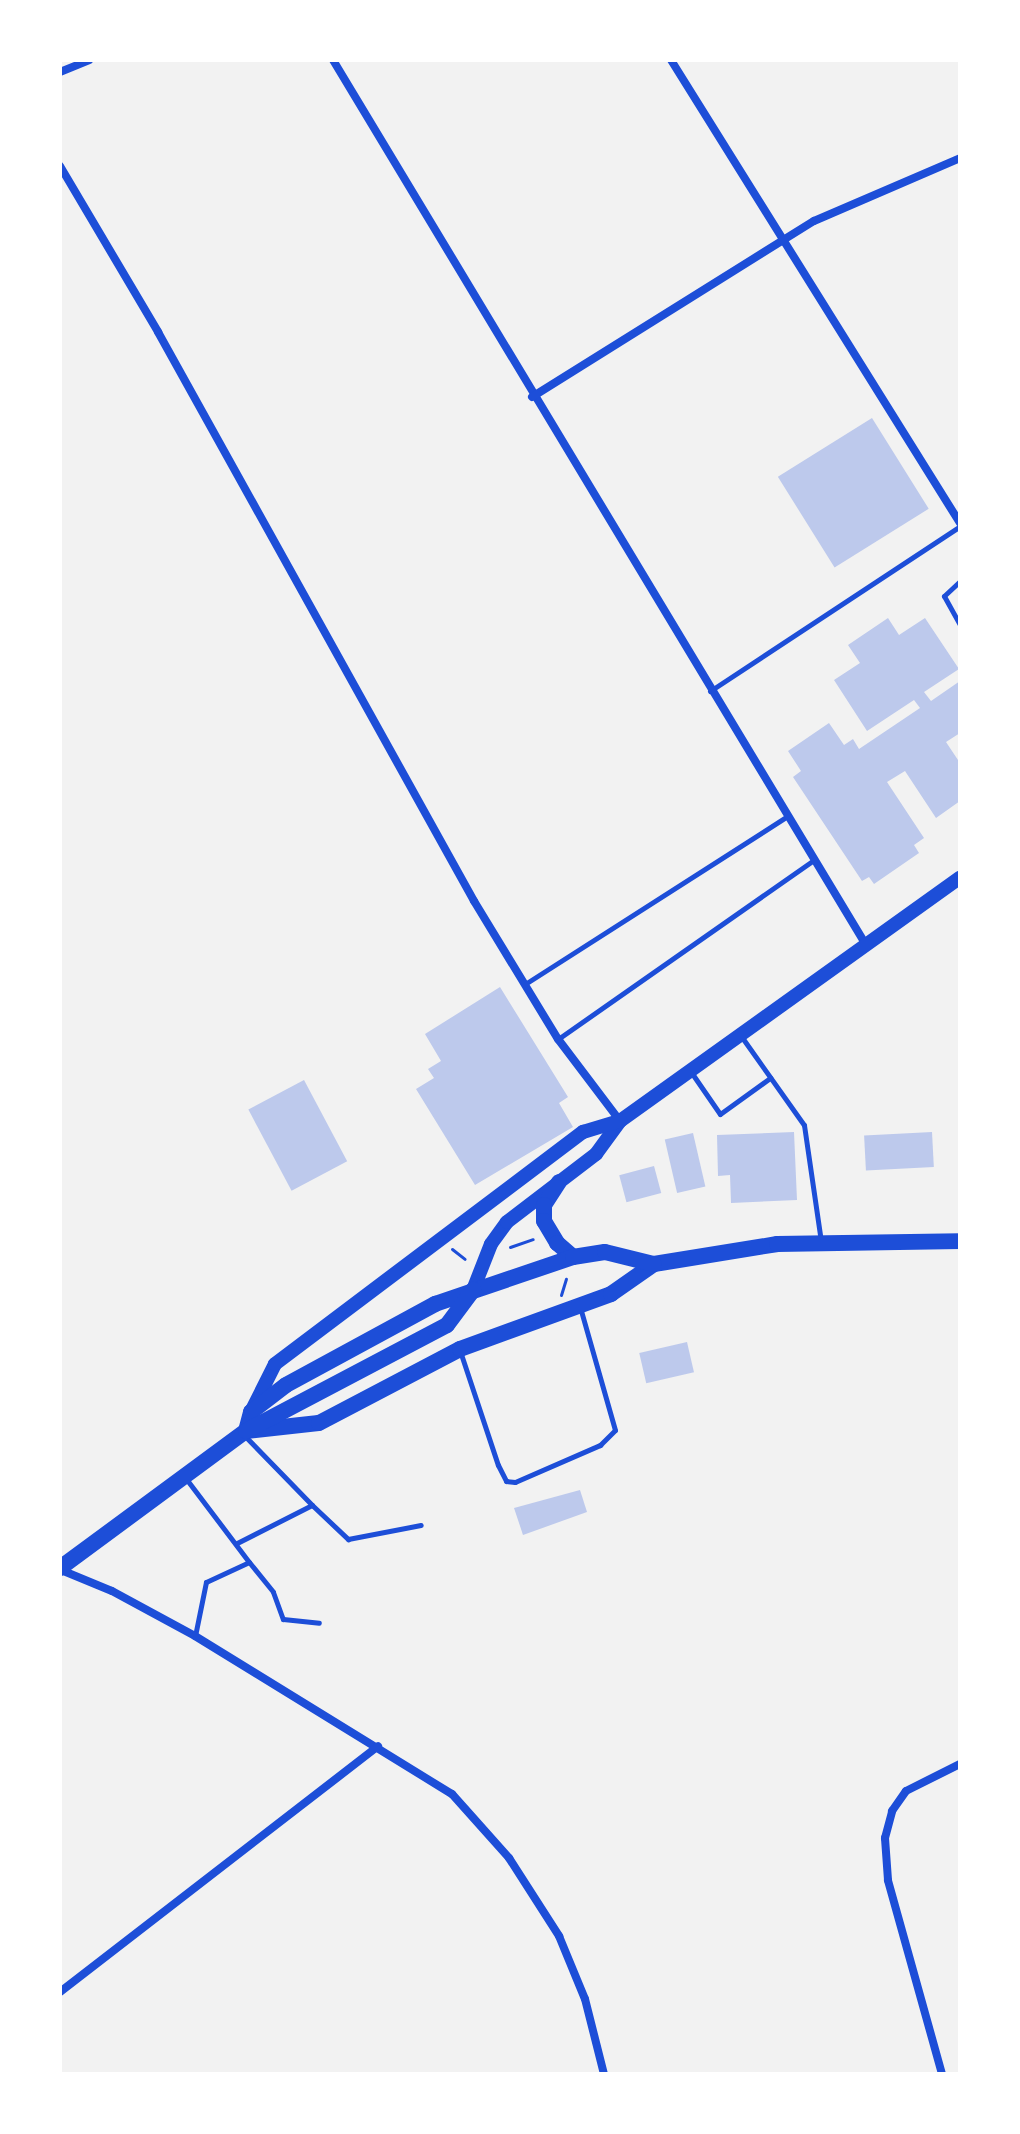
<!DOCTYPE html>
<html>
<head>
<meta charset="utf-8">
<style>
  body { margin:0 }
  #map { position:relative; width:1020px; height:2134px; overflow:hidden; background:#f2f2f2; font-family:"Varela Round",sans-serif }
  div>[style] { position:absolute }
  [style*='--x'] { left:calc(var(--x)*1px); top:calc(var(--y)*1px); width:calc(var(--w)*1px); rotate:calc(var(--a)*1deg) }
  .building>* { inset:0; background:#bdc9ec; transform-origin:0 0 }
  .path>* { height:3px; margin:-1.5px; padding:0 1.5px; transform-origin:1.5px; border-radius:1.5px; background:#1d4ed8 }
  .service>* { height:5px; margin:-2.5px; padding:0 2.5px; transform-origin:2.5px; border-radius:2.5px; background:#1d4ed8 }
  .minor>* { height:8px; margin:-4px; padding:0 4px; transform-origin:4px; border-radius:4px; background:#1d4ed8 }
  .secondary>* { height:14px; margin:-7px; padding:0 7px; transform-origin:7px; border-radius:7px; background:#1d4ed8 }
  .trunk>* { height:16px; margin:-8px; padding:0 8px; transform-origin:8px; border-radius:8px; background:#1d4ed8 }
  span { translate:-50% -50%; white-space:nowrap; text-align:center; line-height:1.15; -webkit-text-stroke:6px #fff; paint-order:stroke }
  .frame { position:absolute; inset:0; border:62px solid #fff; pointer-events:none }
</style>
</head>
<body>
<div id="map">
  <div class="building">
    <div style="left:872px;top:418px;width:107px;height:111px;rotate:58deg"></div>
    <div style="clip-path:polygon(888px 618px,899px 635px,925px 618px,959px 669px,924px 692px,931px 701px,960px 681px,960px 733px,946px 742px,960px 763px,960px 801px,936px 818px,905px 771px,887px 782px,924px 838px,914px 845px,919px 853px,874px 884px,869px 877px,862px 881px,793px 777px,801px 771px,788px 751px,829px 723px,844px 745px,853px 739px,859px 749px,920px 708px,914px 700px,867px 731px,834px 680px,860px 663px,848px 645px)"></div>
    <div style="clip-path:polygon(500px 987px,568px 1097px,559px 1103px,573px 1127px,475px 1185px,416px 1089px,434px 1078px,428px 1069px,441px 1061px,425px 1034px)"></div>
    <div style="left:304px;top:1080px;width:92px;height:63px;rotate:62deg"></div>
    <div style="clip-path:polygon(794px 1132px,797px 1200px,731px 1203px,730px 1175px,718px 1176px,717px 1135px)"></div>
    <div style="left:932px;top:1132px;width:35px;height:68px;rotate:87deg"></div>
    <div style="left:693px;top:1133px;width:55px;height:29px;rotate:77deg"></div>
    <div style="left:654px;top:1166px;width:28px;height:36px;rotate:75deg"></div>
    <div style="left:687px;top:1342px;width:31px;height:49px;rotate:77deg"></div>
    <div style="clip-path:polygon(580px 1490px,587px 1512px,523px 1535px,514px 1508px)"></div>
  </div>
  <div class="path">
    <div style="--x:510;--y:1247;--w:24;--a:-19"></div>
    <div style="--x:452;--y:1249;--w:16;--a:38"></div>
    <div style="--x:561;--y:1295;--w:17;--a:-73"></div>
  </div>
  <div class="service">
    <div style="--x:960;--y:581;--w:22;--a:137"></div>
    <div style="--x:944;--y:596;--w:33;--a:61"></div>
    <div style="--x:710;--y:691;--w:300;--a:-33.4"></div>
    <div style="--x:525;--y:984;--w:310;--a:-32.6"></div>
    <div style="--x:741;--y:1036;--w:109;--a:54.7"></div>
    <div style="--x:804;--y:1125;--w:117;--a:81.7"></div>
    <div style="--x:558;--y:1039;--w:310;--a:-35"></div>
    <div style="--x:691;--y:1072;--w:51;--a:55.4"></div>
    <div style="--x:720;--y:1114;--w:62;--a:-35.8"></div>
    <div style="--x:460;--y:1351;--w:120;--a:71.6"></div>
    <div style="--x:498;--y:1465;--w:18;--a:63"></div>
    <div style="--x:506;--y:1481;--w:9;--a:6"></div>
    <div style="--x:515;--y:1482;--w:93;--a:-23.5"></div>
    <div style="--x:600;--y:1445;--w:21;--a:-45"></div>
    <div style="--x:615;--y:1430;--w:128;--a:-105.9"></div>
    <div style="--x:187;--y:1480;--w:103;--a:52.9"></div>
    <div style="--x:312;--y:1505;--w:50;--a:43.4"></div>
    <div style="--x:348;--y:1539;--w:74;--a:-10.9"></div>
    <div style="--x:237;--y:1543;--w:84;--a:-26.9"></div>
    <div style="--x:312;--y:1505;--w:98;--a:-134.2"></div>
    <div style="--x:195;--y:1636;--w:55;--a:-78.5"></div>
    <div style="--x:206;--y:1582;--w:47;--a:-24.9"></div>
    <div style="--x:249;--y:1562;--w:38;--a:51"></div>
    <div style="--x:273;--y:1592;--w:29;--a:70"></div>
    <div style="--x:283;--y:1619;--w:36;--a:6"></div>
  </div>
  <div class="minor">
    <div style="--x:333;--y:60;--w:1033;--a:58.94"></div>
    <div style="--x:671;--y:60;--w:546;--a:58.03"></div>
    <div style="--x:60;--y:72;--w:31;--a:-22"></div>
    <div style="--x:60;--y:166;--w:193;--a:59.4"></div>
    <div style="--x:158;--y:332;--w:651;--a:60.95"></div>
    <div style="--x:474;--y:901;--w:162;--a:58.7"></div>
    <div style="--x:558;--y:1039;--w:103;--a:52.9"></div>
    <div style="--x:532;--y:397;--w:332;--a:-32"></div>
    <div style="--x:814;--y:221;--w:159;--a:-23.3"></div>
    <div style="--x:61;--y:1570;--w:55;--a:22.4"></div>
    <div style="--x:112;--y:1591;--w:94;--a:28.5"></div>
    <div style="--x:195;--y:1636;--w:302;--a:31.6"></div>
    <div style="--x:452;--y:1794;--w:86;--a:48.3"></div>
    <div style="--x:509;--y:1858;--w:93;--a:57.3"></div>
    <div style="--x:559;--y:1936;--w:68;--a:67.6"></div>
    <div style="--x:585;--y:1999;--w:77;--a:75.8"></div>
    <div style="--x:60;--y:1992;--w:402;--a:-37.7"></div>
    <div style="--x:942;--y:2074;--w:201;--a:-105.6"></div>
    <div style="--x:888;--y:1880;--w:42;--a:-94.1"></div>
    <div style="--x:885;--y:1838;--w:28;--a:-75"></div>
    <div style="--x:892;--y:1811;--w:24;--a:-55"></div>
    <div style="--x:906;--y:1791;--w:60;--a:-26.6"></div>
  </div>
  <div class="secondary">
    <div style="--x:473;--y:1290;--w:49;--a:-68.6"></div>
    <div style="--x:491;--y:1244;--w:27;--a:-54"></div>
    <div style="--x:507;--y:1222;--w:112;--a:-37.4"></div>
    <div style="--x:596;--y:1154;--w:41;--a:-54"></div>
    <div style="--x:620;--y:1121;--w:418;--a:-35.6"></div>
    <div style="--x:252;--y:1410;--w:51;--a:-63.4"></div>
    <div style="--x:275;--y:1364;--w:386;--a:-37"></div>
    <div style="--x:583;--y:1132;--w:39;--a:-17"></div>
  </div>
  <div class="trunk">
    <div style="--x:559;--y:1182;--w:27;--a:123"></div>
    <div style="--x:544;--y:1205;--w:16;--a:90"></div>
    <div style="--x:544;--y:1221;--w:26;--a:59"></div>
    <div style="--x:557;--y:1243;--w:21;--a:41"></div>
    <div style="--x:246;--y:1431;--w:73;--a:-6.3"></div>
    <div style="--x:319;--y:1423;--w:159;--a:-27.7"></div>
    <div style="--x:460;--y:1349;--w:161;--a:-20"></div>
    <div style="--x:611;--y:1294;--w:52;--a:-34.9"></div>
    <div style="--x:654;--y:1264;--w:125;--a:-9.2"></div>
    <div style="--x:777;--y:1244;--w:183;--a:-0.9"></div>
    <div style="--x:246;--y:1431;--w:20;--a:-75"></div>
    <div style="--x:251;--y:1412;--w:44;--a:-37.6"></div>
    <div style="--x:286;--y:1385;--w:170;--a:-28.5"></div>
    <div style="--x:435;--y:1304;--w:146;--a:-18.8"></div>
    <div style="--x:573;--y:1257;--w:32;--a:-9"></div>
    <div style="--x:605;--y:1252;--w:50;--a:13.8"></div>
    <div style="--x:60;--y:1568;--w:231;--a:-36.4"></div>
    <div style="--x:246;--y:1431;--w:227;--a:-27.8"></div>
    <div style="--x:447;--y:1325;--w:44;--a:-53.4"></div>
  </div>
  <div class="frame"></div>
</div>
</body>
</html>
